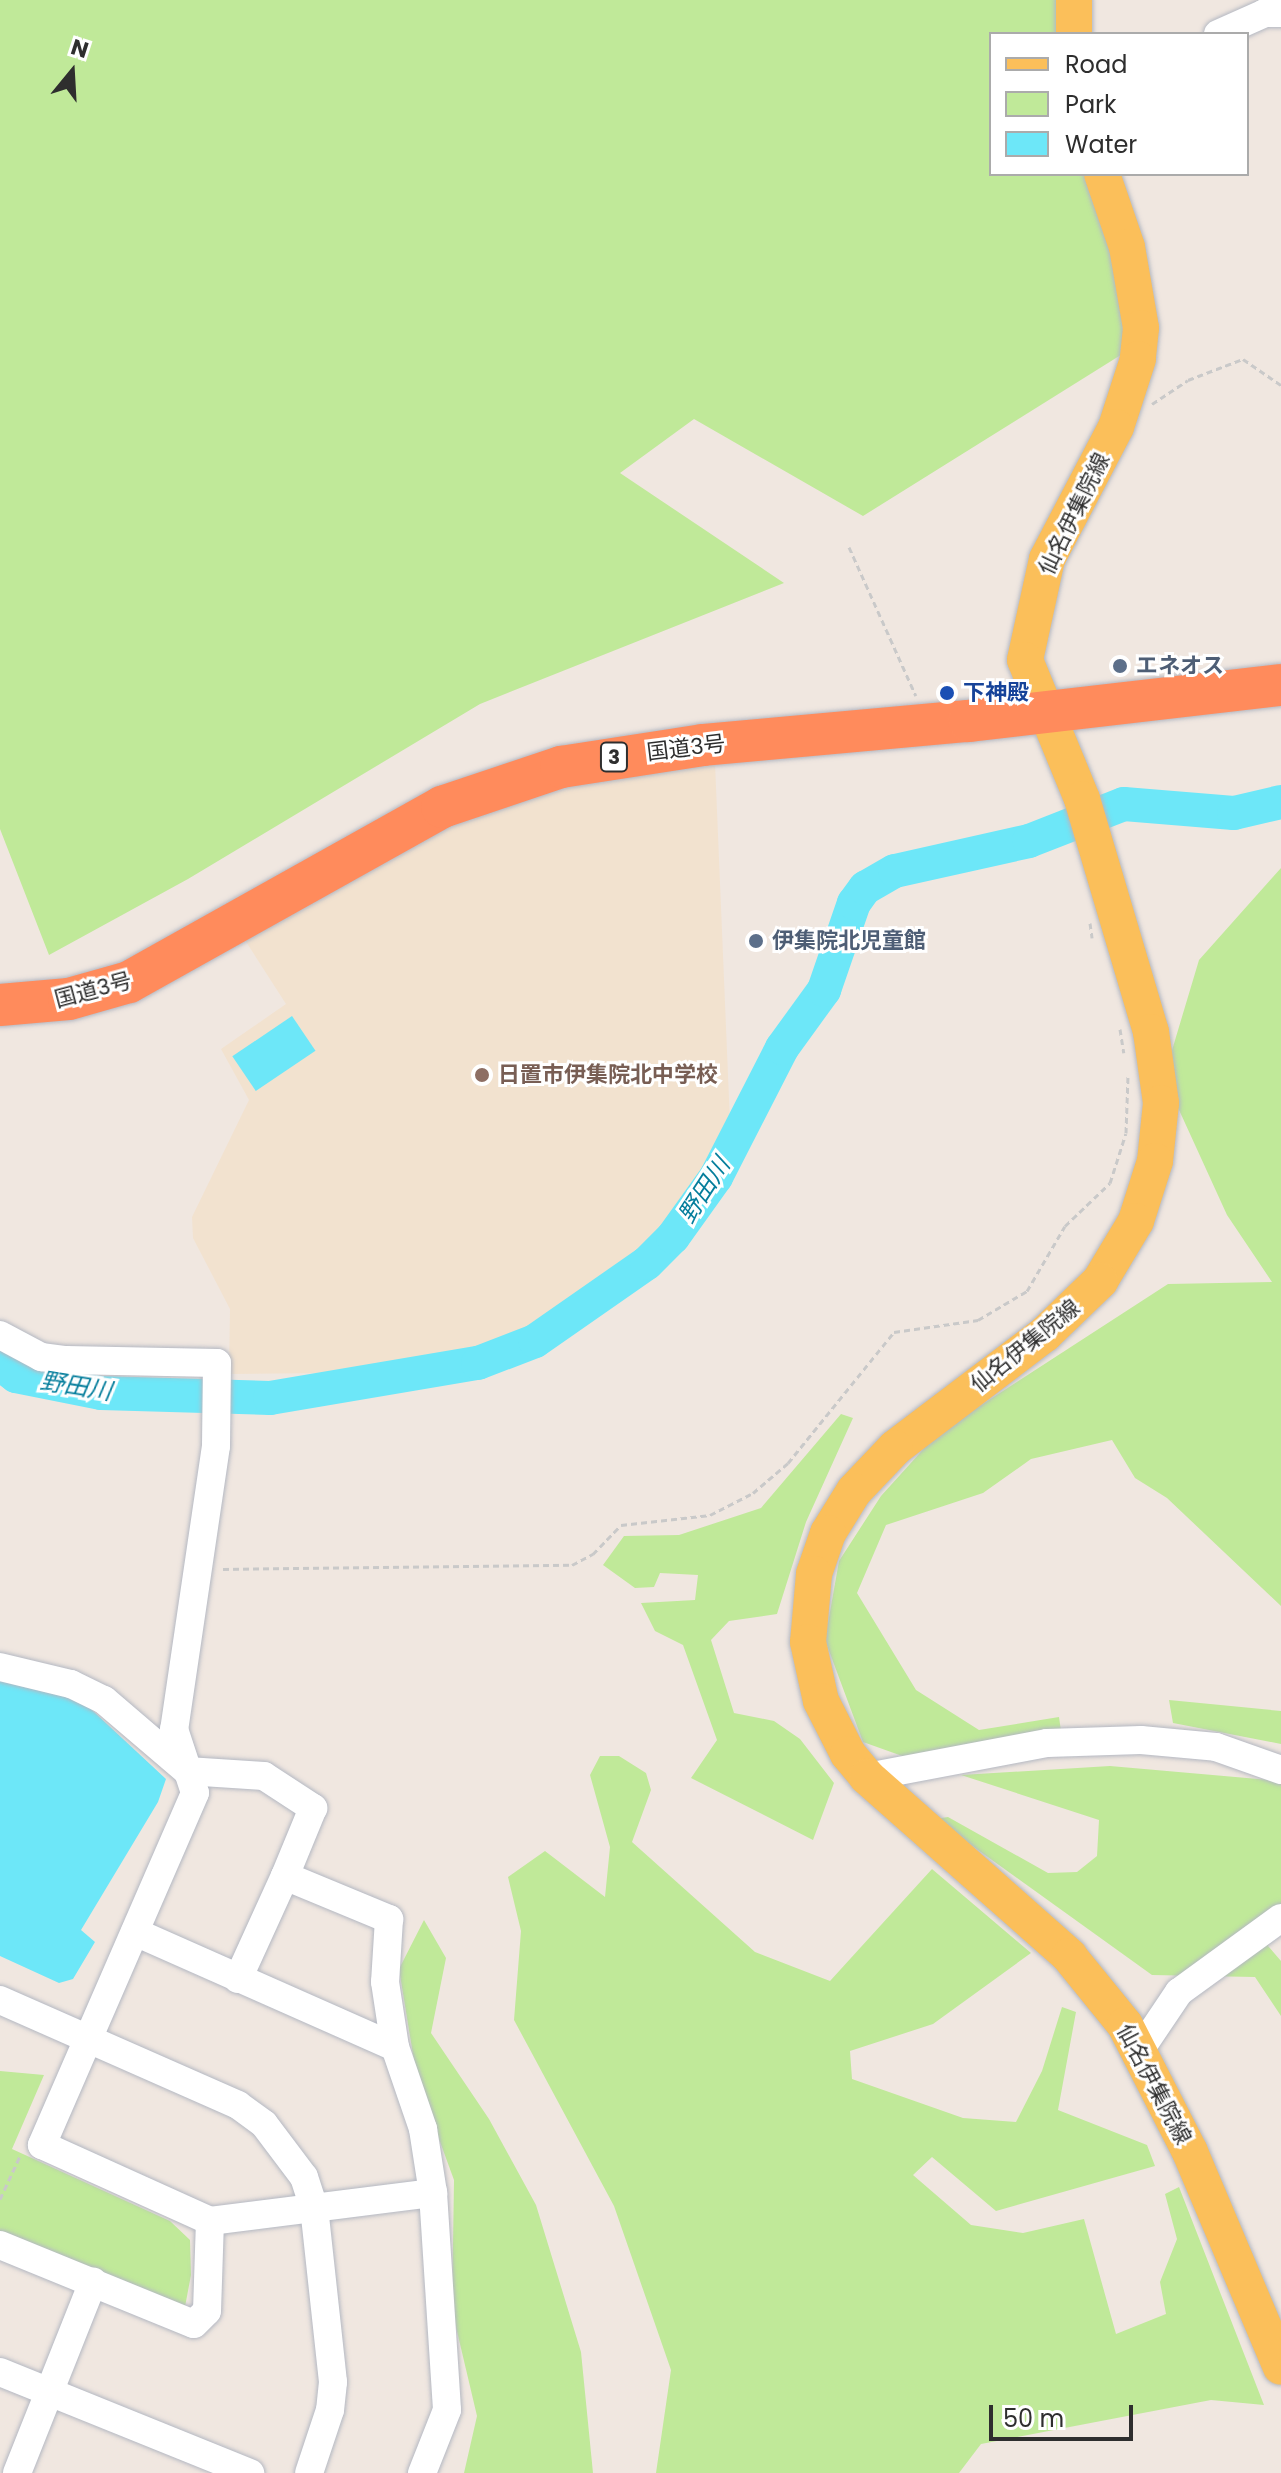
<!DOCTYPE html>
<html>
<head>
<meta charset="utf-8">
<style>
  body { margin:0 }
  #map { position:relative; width:1281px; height:2473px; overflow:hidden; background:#f0e7e0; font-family:Poppins,"Noto Sans JP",sans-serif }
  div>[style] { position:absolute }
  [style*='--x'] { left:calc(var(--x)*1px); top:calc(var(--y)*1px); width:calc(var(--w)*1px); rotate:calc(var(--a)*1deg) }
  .education>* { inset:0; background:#f2e2cf }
  .green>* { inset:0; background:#c0e999 }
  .water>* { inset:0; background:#6de7f8; transform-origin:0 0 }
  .river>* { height:34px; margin:-17px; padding:0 17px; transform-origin:17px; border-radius:17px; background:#6de7f8 }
  .path>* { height:3px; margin-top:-1.5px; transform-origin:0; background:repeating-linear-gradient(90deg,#c9c9c9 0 6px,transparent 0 10px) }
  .roads { filter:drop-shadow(0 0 2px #b4b8c2) drop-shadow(0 0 2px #b4b8c2) }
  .minor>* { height:28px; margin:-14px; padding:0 14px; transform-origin:14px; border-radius:14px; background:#fff }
  .major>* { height:36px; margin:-18px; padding:0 18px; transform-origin:18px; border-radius:18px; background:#fbbf5a }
  .highway>* { height:42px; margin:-21px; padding:0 21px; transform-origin:21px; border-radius:21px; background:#ff8b5c }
  .dots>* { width:22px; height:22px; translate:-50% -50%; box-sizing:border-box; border:4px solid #fff; border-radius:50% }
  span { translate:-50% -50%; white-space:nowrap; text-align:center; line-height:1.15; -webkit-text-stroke:6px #fff; paint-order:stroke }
  .shield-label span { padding:2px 6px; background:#fff; border:2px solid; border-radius:6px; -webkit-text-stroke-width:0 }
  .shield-label { font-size:20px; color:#2e2e2e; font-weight:700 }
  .street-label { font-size:22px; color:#2e2e2e }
  .service-label { font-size:22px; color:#4e5e75; font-weight:700 }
  .left { translate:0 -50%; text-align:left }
  .transit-label { font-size:22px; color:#164399; font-weight:700 }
  .education-label { font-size:22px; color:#785e54; font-weight:700 }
  .water-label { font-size:24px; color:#057e9c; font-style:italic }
  .legend { position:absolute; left:989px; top:32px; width:260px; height:144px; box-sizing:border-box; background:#fff; border:2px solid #ababab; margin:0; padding:10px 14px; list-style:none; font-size:24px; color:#2e2e2e }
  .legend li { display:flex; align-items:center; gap:16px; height:40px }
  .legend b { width:40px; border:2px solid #ababab }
  .north { position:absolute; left:32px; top:32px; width:80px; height:80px; -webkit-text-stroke:6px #fff; paint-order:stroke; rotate:18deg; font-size:22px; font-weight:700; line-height:32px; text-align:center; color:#2e2e2e }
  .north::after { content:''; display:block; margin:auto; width:28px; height:36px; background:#2e2e2e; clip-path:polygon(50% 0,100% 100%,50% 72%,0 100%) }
  .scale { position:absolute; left:989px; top:2405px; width:144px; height:36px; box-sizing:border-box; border:4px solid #2e2e2e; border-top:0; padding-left:10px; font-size:24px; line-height:28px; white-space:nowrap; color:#2e2e2e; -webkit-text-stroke:6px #fff; paint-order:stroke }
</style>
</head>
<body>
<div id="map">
  <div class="education">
    <div style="clip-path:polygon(715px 763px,730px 1123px,721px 1152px,646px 1245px,617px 1271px,515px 1337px,472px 1353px,328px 1373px,229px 1374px,230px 1309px,193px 1238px,192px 1217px,249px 1100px,221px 1049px,286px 1004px,243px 937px,413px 840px,563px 786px)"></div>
  </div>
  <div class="green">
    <div style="clip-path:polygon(0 0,1059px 0,1064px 34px,991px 34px,991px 174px,1085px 174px,1140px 343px,863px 516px,694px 419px,620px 473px,784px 583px,480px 704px,188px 879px,49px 955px,0 829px)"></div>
    <div style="clip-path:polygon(1281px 868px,1281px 1606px,1167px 1498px,1135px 1478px,1112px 1440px,1031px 1459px,983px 1493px,886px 1525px,857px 1593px,916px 1690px,979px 1730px,1059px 1717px,1061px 1731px,905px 1757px,863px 1742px,825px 1640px,839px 1561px,881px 1496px,938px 1433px,1168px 1284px,1272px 1282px,1227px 1215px,1164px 1077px,1199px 960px)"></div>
    <div style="clip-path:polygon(841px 1414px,853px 1418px,806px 1522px,777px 1614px,729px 1621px,711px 1640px,734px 1713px,774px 1721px,800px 1739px,834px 1783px,813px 1840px,691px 1778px,717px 1740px,683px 1645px,655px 1631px,641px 1603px,695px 1600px,698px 1575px,660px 1573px,654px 1587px,635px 1588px,603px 1565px,624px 1536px,679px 1535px,761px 1508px)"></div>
    <div style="clip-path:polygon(1169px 1700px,1281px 1711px,1281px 1744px,1173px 1723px)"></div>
    <div style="clip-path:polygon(600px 1756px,619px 1756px,646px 1773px,651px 1790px,632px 1842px,755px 1952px,830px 1981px,932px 1869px,1031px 1953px,933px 2024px,850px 2051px,852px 2079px,963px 2118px,1016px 2122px,1042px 2071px,1062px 2007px,1076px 2012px,1058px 2110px,1147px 2145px,1155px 2166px,996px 2211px,932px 2157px,913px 2175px,971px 2225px,1023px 2233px,1084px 2219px,1116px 2334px,1166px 2314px,1160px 2282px,1177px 2239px,1165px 2194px,1179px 2187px,1264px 2405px,1211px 2400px,981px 2444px,959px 2473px,656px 2473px,671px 2370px,614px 2206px,514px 2020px,521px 1931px,508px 1877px,545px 1851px,605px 1897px,610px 1847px,590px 1775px)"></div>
    <div style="clip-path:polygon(1110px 1766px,1281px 1781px,1281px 1915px,1268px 1946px,1281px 1961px,1281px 2016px,1255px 1977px,1152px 1975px,935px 1819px,948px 1817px,1048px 1873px,1077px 1872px,1097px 1856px,1099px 1820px,961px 1775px)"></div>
    <div style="clip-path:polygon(424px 1920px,446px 1958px,431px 2033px,489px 2119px,536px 2205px,581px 2352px,593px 2473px,464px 2473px,477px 2416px,452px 2310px,454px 2180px,417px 2079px,399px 1969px)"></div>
    <div style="clip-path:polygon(0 2071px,44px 2075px,12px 2149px,170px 2221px,190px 2240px,191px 2275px,184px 2312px,0 2236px)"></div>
  </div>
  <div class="water">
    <div style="left:292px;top:1016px;width:42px;height:72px;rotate:56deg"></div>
    <div style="clip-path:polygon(0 1677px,78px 1697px,166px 1779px,158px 1802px,81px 1930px,95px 1942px,73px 1979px,59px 1983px,0 1956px)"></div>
  </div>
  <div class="river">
    <div style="--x:0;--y:1364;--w:20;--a:37"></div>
    <div style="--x:16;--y:1376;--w:87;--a:11.3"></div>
    <div style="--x:101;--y:1393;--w:169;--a:1.7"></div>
    <div style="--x:270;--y:1398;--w:211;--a:-9.6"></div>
    <div style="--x:478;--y:1363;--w:61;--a:-21.1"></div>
    <div style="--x:535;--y:1341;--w:136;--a:-34.9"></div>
    <div style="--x:647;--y:1263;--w:37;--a:-45"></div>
    <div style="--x:673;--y:1237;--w:74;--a:-54.4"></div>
    <div style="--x:716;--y:1177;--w:145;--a:-62.9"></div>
    <div style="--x:782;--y:1048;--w:72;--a:-54.1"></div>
    <div style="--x:824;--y:990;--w:92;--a:-71"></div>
    <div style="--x:854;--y:903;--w:19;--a:-54"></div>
    <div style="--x:865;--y:888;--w:34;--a:-30"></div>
    <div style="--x:895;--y:871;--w:137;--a:-12.6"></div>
    <div style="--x:1029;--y:841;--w:102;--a:-21.3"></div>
    <div style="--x:1124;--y:804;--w:110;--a:4.7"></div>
    <div style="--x:1234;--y:813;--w:48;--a:-13.2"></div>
  </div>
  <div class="path">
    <div style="--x:1152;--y:404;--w:43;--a:-33.7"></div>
    <div style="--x:1188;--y:380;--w:59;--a:-20.9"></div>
    <div style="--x:1243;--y:359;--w:46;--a:34.4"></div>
    <div style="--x:849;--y:547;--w:163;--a:65.8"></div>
    <div style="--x:1090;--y:923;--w:15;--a:82"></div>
    <div style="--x:1120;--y:1029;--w:24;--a:81"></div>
    <div style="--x:223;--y:1569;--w:349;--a:-0.7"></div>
    <div style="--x:572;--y:1565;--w:24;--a:-28"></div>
    <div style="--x:593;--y:1554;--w:40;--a:-46"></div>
    <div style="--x:621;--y:1525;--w:90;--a:-6.4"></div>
    <div style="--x:710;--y:1515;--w:48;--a:-27.1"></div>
    <div style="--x:753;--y:1493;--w:46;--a:-40.6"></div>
    <div style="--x:788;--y:1463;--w:169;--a:-51"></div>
    <div style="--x:894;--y:1332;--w:85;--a:-8.1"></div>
    <div style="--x:978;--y:1320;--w:57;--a:-30.6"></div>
    <div style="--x:1027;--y:1291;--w:75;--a:-59.7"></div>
    <div style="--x:1065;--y:1226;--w:62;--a:-43.7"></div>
    <div style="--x:1110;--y:1183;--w:52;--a:-72.3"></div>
    <div style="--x:1126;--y:1133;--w:57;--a:-88"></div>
    <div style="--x:0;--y:2199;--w:47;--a:-65.1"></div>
  </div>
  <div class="roads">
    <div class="minor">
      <div style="--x:1218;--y:34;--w:51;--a:-24.1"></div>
      <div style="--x:1265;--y:13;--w:16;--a:0"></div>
      <div style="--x:0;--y:1335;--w:47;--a:28.2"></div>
      <div style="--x:41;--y:1357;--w:25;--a:7"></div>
      <div style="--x:66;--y:1360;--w:151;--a:1.1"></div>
      <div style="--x:217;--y:1363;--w:83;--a:90.7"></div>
      <div style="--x:216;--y:1446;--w:286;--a:98.4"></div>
      <div style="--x:174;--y:1729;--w:67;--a:71.8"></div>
      <div style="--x:195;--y:1793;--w:384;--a:113.5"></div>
      <div style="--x:42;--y:2145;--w:184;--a:24.3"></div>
      <div style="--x:0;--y:1667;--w:73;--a:13.5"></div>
      <div style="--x:71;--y:1684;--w:37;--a:26"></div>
      <div style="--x:104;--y:1700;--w:109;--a:40.5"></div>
      <div style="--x:187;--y:1771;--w:77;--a:3.7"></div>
      <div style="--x:264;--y:1776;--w:59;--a:33.1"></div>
      <div style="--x:313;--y:1808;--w:74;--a:112.4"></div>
      <div style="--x:285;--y:1876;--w:113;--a:22.5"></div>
      <div style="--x:389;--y:1919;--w:63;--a:93.6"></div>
      <div style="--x:385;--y:1982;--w:66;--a:81.3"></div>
      <div style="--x:395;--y:2047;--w:87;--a:71.1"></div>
      <div style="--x:423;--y:2129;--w:65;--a:81.1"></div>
      <div style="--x:433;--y:2193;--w:217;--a:86.3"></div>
      <div style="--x:447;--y:2410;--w:68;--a:111.6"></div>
      <div style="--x:867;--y:1777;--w:183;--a:-10.7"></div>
      <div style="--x:1047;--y:1743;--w:94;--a:-1.8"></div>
      <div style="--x:1141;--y:1740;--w:75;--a:5.3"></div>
      <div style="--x:1216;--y:1747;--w:69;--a:19.5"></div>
      <div style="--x:135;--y:1932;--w:284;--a:23.9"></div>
      <div style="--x:238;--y:1979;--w:113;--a:-65.5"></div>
      <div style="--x:0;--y:2000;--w:260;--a:23.8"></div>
      <div style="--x:238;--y:2105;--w:32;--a:36"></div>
      <div style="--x:264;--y:2124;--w:66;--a:53"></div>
      <div style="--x:304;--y:2177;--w:32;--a:72"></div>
      <div style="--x:314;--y:2207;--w:176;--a:83.8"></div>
      <div style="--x:333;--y:2382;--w:28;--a:96"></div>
      <div style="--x:330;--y:2410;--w:66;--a:108.4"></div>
      <div style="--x:1140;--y:2050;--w:70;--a:-56.1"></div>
      <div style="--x:1179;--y:1992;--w:126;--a:-36"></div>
      <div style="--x:0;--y:2245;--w:209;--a:22.2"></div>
      <div style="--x:194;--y:2324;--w:18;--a:-45"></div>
      <div style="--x:207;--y:2311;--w:90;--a:-88.1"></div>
      <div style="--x:210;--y:2221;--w:225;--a:-7.2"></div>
      <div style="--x:0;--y:2372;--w:270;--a:22"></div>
      <div style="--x:17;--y:2473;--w:206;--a:-68.3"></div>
    </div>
    <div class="major">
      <div style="--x:1074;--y:34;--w:34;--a:-90"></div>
      <div style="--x:1102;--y:174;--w:77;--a:71.1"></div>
      <div style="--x:1127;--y:247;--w:82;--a:80.2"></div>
      <div style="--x:1141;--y:328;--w:31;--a:96"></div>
      <div style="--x:1138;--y:359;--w:71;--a:107.9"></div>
      <div style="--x:1116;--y:427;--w:149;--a:117.6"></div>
      <div style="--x:1047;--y:559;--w:103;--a:102.3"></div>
      <div style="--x:1025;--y:660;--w:150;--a:67.7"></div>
      <div style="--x:1082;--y:799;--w:243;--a:73.5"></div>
      <div style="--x:1151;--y:1032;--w:72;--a:82"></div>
      <div style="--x:1161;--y:1103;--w:58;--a:95.9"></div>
      <div style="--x:1155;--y:1161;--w:63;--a:107.6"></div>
      <div style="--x:1136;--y:1221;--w:70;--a:121"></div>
      <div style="--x:1100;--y:1281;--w:76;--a:136.1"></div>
      <div style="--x:1045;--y:1334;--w:188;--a:142.8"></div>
      <div style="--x:895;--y:1448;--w:59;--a:133.6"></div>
      <div style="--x:854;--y:1491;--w:49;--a:121.8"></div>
      <div style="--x:828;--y:1533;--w:43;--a:108.9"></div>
      <div style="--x:814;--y:1574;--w:68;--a:95"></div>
      <div style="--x:808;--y:1642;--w:60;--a:77.6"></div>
      <div style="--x:821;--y:1701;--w:59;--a:63"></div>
      <div style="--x:848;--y:1754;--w:30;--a:50"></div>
      <div style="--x:867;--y:1777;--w:270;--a:41.5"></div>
      <div style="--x:1069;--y:1956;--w:89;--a:50.9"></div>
      <div style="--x:1125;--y:2025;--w:143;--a:62.9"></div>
      <div style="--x:1190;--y:2152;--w:233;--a:67.1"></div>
    </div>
    <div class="highway">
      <div style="--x:0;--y:1005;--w:69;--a:-5"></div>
      <div style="--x:69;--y:999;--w:62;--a:-15.8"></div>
      <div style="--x:129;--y:982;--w:359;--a:-29.2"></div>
      <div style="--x:442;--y:807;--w:126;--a:-18.6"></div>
      <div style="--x:561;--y:767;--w:144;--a:-8.8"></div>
      <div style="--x:703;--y:745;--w:267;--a:-5.2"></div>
      <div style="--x:969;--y:721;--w:314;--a:-6.6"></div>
    </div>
  </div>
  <div class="dots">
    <div style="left:1120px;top:666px;background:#5c6f8a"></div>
    <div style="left:947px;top:693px;background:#1a4fb4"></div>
    <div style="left:756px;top:941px;background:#5c6f8a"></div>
    <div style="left:482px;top:1075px;background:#8d6e63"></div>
  </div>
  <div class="shield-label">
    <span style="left:614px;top:757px">3</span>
  </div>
  <div class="street-label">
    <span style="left:1074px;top:514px;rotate:-64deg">仙名伊集院線</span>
    <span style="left:686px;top:748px;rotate:-7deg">国道3号</span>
    <span style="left:93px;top:990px;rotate:-15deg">国道3号</span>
    <span style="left:1025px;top:1346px;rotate:-39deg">仙名伊集院線</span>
    <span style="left:1154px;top:2084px;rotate:62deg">仙名伊集院線</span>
  </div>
  <div class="service-label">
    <span class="left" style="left:1136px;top:666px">エネオス</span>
    <span class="left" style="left:772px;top:941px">伊集院北児童館</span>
  </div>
  <div class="transit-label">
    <span class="left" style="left:963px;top:693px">下神殿</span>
  </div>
  <div class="education-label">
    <span class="left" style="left:498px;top:1075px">日置市伊集院北中学校</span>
  </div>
  <div class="water-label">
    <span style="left:704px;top:1190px;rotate:-57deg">野田川</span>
    <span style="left:76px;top:1386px;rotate:9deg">野田川</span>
  </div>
  <ul class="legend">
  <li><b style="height:10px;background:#fbbf5a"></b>Road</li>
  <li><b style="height:22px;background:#c0e999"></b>Park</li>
  <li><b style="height:22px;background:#6de7f8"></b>Water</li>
  </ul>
  <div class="north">N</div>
  <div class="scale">50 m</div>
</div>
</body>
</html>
